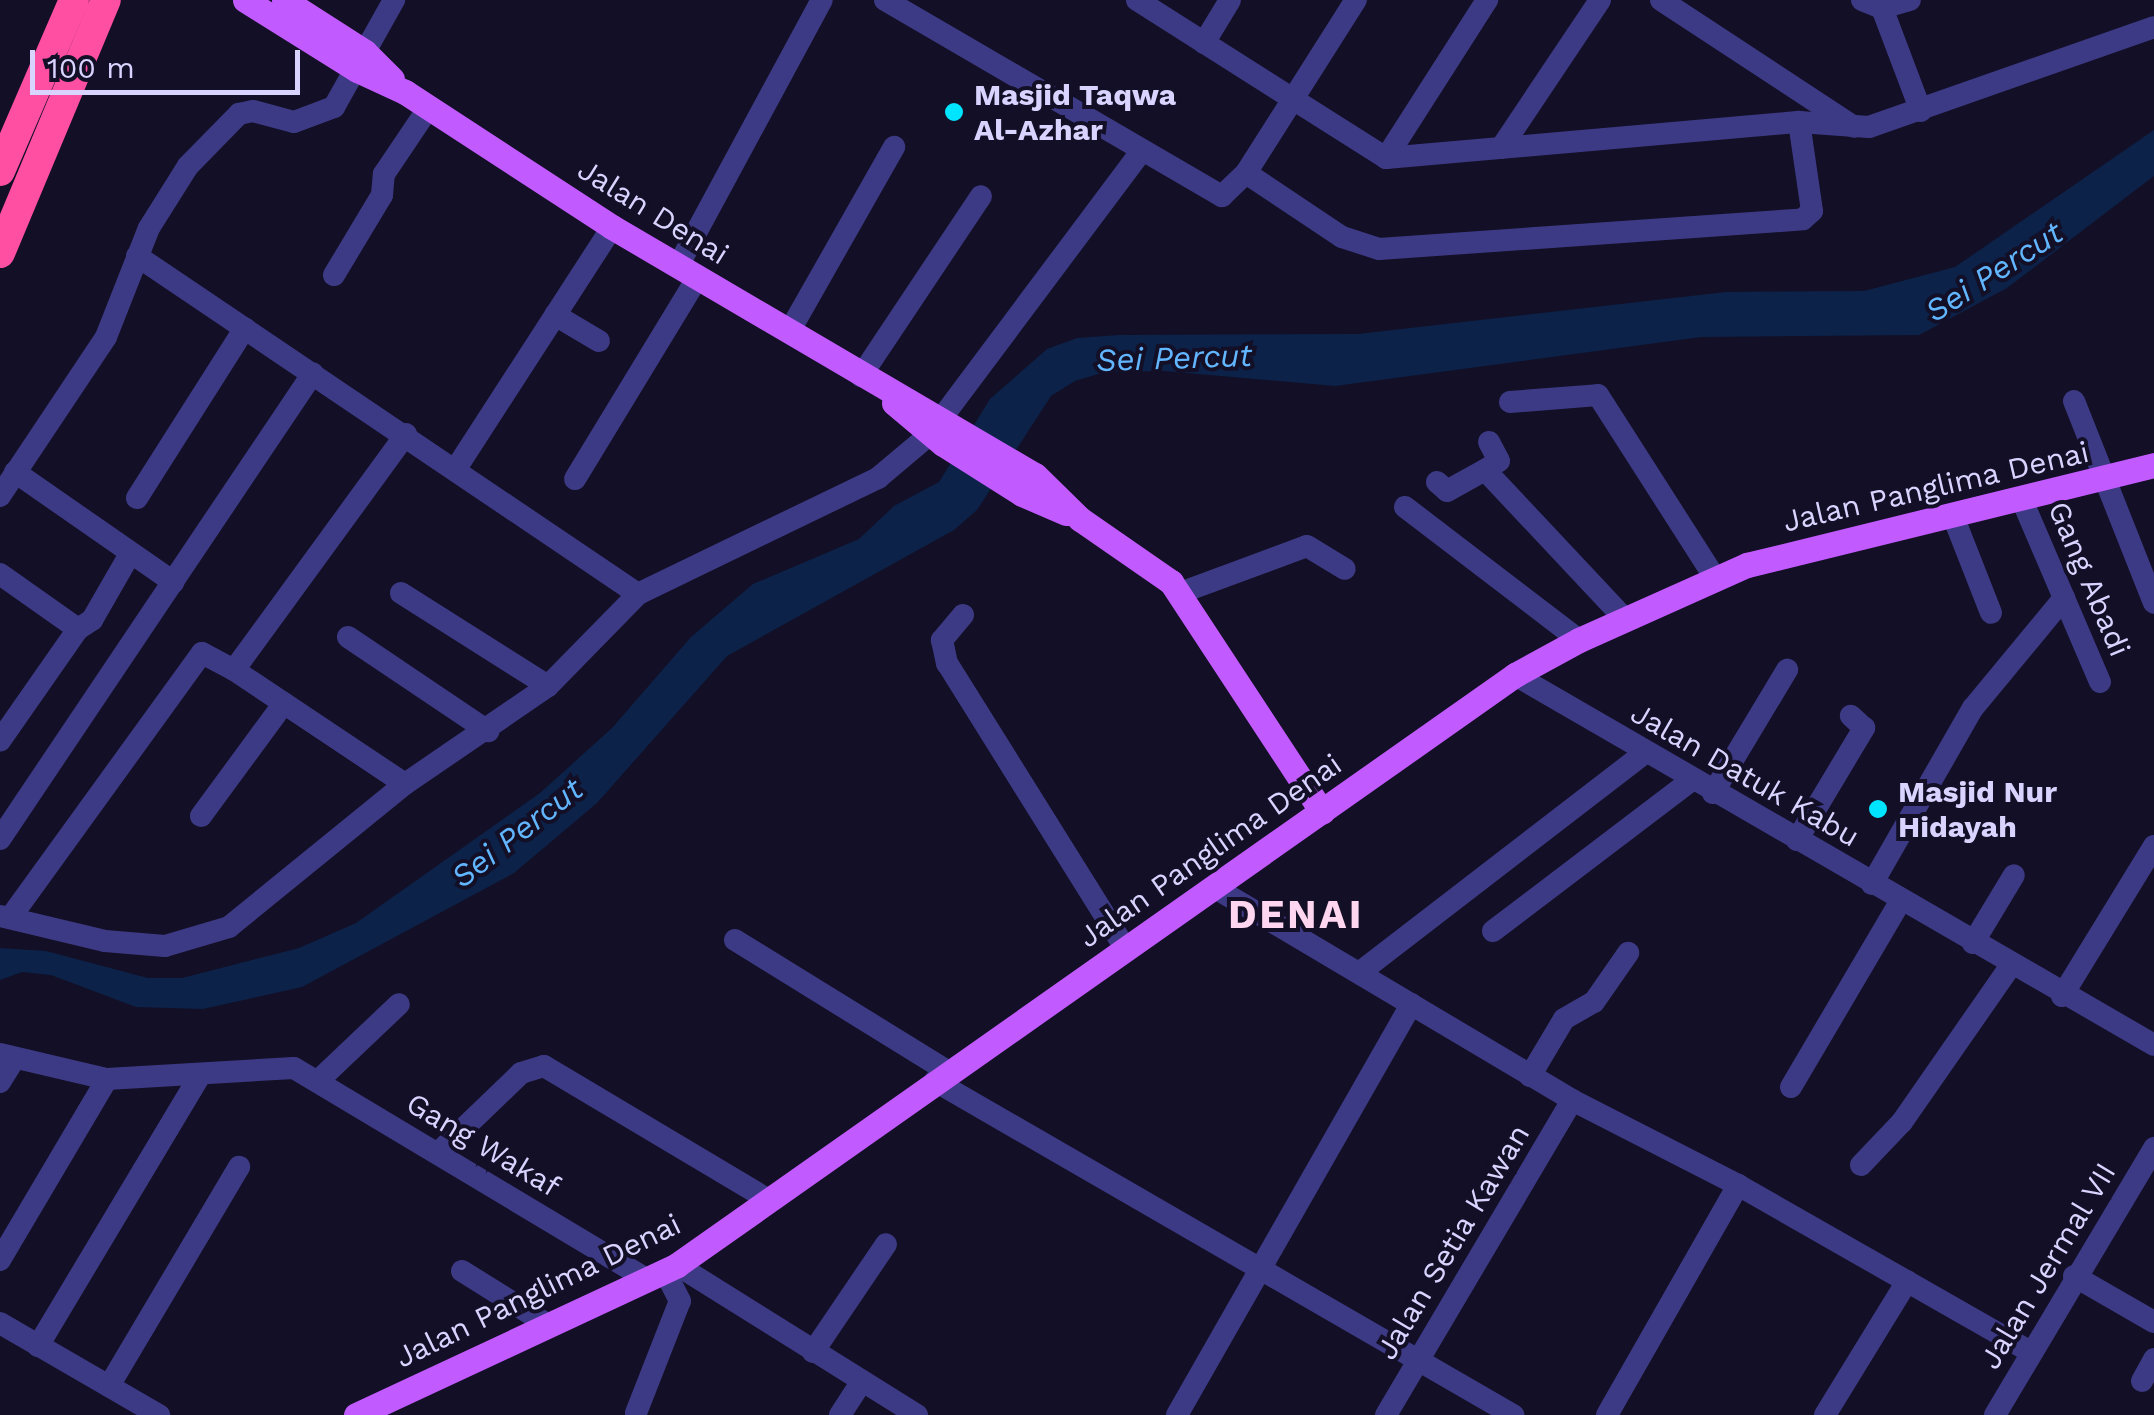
<!DOCTYPE html>
<html>
<head>
<meta charset="utf-8">
<style>
  body { margin:0 }
  #map { position:relative; width:2154px; height:1415px; overflow:hidden; background:#130f26; font-family:"Work Sans",sans-serif }
  div>[style] { position:absolute }
  [style*='--x'] { left:calc(var(--x)*1px); top:calc(var(--y)*1px); width:calc(var(--w)*1px); rotate:calc(var(--a)*1deg) }
  .water>* { inset:0; background:#0c2248 }
  .minor>* { height:22px; margin:-11px; padding:0 11px; transform-origin:11px; border-radius:11px; background:#3d3a85 }
  .major>* { height:25px; margin:-12.5px; padding:0 12.5px; transform-origin:12.5px; border-radius:12.5px; background:#c25bff }
  .highway>* { height:30px; margin:-15px; padding:0 15px; transform-origin:15px; border-radius:15px; background:#ff4fa3 }
  .dots>* { width:28px; height:28px; translate:-50% -50%; box-sizing:border-box; border:5px solid #130f26; border-radius:50% }
  span { translate:-50% -50%; white-space:nowrap; text-align:center; line-height:1.15; -webkit-text-stroke:8px #130f26; paint-order:stroke }
  .poi-label { font-size:30px; color:#d9d4ff; font-weight:700 }
  .left { translate:0 -50%; text-align:left }
  .street-label { font-size:30px; color:#d9d4ff }
  .water-label { font-size:32px; color:#62b6ff; font-style:italic }
  .district-label { font-size:40px; color:#ffd6f0; font-weight:700; letter-spacing:2.5px }
  .scale { position:absolute; left:30px; top:50px; width:270px; height:45px; box-sizing:border-box; border:5px solid #d9d4ff; border-top:0; padding-left:12px; font-size:30px; line-height:35px; white-space:nowrap; color:#d9d4ff; -webkit-text-stroke:8px #130f26; paint-order:stroke }
</style>
</head>
<body>
<div id="map">
  <div class="water">
    <div style="clip-path:polygon(2154px 130px,2154px 176px,2007px 288px,1919px 335px,1701px 337px,1335px 386px,1164px 371px,1105px 372px,1075px 381px,1051px 396px,977px 510px,954px 530px,727px 656px,597px 803px,514px 873px,302px 987px,203px 1009px,136px 1007px,51px 975px,22px 972px,0 980px,0 948px,46px 951px,148px 978px,182px 978px,299px 948px,356px 923px,540px 793px,612px 728px,691px 637px,753px 584px,859px 539px,894px 506px,939px 482px,990px 399px,1047px 349px,1077px 338px,1119px 335px,1358px 334px,1726px 292px,1864px 291px,1955px 267px)"></div>
  </div>
  <div class="minor">
    <div style="--x:885;--y:0;--w:390;--a:30.2"></div>
    <div style="--x:1222;--y:196;--w:33;--a:-44"></div>
    <div style="--x:1246;--y:173;--w:205;--a:-57.6"></div>
    <div style="--x:1137;--y:0;--w:295;--a:32.4"></div>
    <div style="--x:1386;--y:158;--w:415;--a:-5"></div>
    <div style="--x:1799;--y:122;--w:70;--a:4.1"></div>
    <div style="--x:1869;--y:127;--w:302;--a:-19.3"></div>
    <div style="--x:1661;--y:0;--w:231;--a:33.3"></div>
    <div style="--x:1862;--y:0;--w:22;--a:22"></div>
    <div style="--x:1882;--y:8;--w:29;--a:-16"></div>
    <div style="--x:1882;--y:8;--w:110;--a:69.3"></div>
    <div style="--x:1204;--y:43;--w:50;--a:-58.8"></div>
    <div style="--x:1501;--y:148;--w:178;--a:-56.2"></div>
    <div style="--x:1386;--y:158;--w:188;--a:-57.4"></div>
    <div style="--x:1246;--y:173;--w:115;--a:33.7"></div>
    <div style="--x:1342;--y:237;--w:39;--a:18"></div>
    <div style="--x:1379;--y:249;--w:425;--a:-4"></div>
    <div style="--x:1803;--y:219;--w:12;--a:-42"></div>
    <div style="--x:1812;--y:211;--w:90;--a:-98.3"></div>
    <div style="--x:137;--y:256;--w:604;--a:34.01"></div>
    <div style="--x:678;--y:266;--w:302;--a:-61.6"></div>
    <div style="--x:334;--y:275;--w:93;--a:-59"></div>
    <div style="--x:382;--y:195;--w:21;--a:-85"></div>
    <div style="--x:384;--y:174;--w:81;--a:-56.1"></div>
    <div style="--x:555;--y:315;--w:51;--a:30.6"></div>
    <div style="--x:789;--y:332;--w:213;--a:-60.4"></div>
    <div style="--x:861;--y:376;--w:216;--a:-56.3"></div>
    <div style="--x:2074;--y:401;--w:217;--a:68.4"></div>
    <div style="--x:1510;--y:402;--w:88;--a:-4.5"></div>
    <div style="--x:1598;--y:395;--w:217;--a:57.4"></div>
    <div style="--x:1489;--y:442;--w:21;--a:62"></div>
    <div style="--x:1499;--y:461;--w:17;--a:147"></div>
    <div style="--x:1485;--y:470;--w:203;--a:46.8"></div>
    <div style="--x:457;--y:467;--w:286;--a:-57.1"></div>
    <div style="--x:15;--y:472;--w:193;--a:34.8"></div>
    <div style="--x:575;--y:479;--w:237;--a:-58.7"></div>
    <div style="--x:1437;--y:482;--w:13;--a:42"></div>
    <div style="--x:1447;--y:491;--w:43;--a:-28.9"></div>
    <div style="--x:0;--y:496;--w:191;--a:-56.3"></div>
    <div style="--x:106;--y:337;--w:117;--a:-68.5"></div>
    <div style="--x:149;--y:228;--w:73;--a:-57.8"></div>
    <div style="--x:188;--y:166;--w:73;--a:-45.6"></div>
    <div style="--x:239;--y:114;--w:14;--a:-12"></div>
    <div style="--x:253;--y:111;--w:42;--a:15"></div>
    <div style="--x:294;--y:122;--w:43;--a:-20.6"></div>
    <div style="--x:334;--y:107;--w:123;--a:-60.7"></div>
    <div style="--x:137;--y:498;--w:201;--a:-57.6"></div>
    <div style="--x:2022;--y:500;--w:198;--a:66.8"></div>
    <div style="--x:1405;--y:507;--w:219;--a:37.4"></div>
    <div style="--x:1953;--y:516;--w:104;--a:68.6"></div>
    <div style="--x:0;--y:574;--w:95;--a:35.2"></div>
    <div style="--x:78;--y:629;--w:136;--a:124.9"></div>
    <div style="--x:401;--y:593;--w:174;--a:32.3"></div>
    <div style="--x:1180;--y:593;--w:135;--a:-20.3"></div>
    <div style="--x:1307;--y:546;--w:44;--a:31.2"></div>
    <div style="--x:963;--y:615;--w:33;--a:130"></div>
    <div style="--x:942;--y:640;--w:24;--a:78"></div>
    <div style="--x:947;--y:663;--w:338;--a:58"></div>
    <div style="--x:78;--y:629;--w:17;--a:-33"></div>
    <div style="--x:92;--y:620;--w:76;--a:-60.1"></div>
    <div style="--x:348;--y:637;--w:169;--a:33.9"></div>
    <div style="--x:1515;--y:675;--w:738;--a:30.07"></div>
    <div style="--x:405;--y:784;--w:206;--a:-146.3"></div>
    <div style="--x:234;--y:670;--w:292;--a:-53.9"></div>
    <div style="--x:1713;--y:793;--w:144;--a:-59"></div>
    <div style="--x:201;--y:816;--w:140;--a:-53.7"></div>
    <div style="--x:0;--y:839;--w:561;--a:-56.11"></div>
    <div style="--x:1797;--y:840;--w:131;--a:-59.1"></div>
    <div style="--x:1864;--y:728;--w:18;--a:-137"></div>
    <div style="--x:1872;--y:884;--w:203;--a:-60.2"></div>
    <div style="--x:1973;--y:708;--w:143;--a:-50.4"></div>
    <div style="--x:1217;--y:889;--w:413;--a:30.7"></div>
    <div style="--x:1572;--y:1100;--w:186;--a:27.1"></div>
    <div style="--x:1738;--y:1185;--w:337;--a:29.7"></div>
    <div style="--x:0;--y:916;--w:108;--a:13.4"></div>
    <div style="--x:105;--y:941;--w:60;--a:4.8"></div>
    <div style="--x:165;--y:946;--w:67;--a:-16.5"></div>
    <div style="--x:229;--y:927;--w:227;--a:-39.1"></div>
    <div style="--x:405;--y:784;--w:173;--a:-34.4"></div>
    <div style="--x:548;--y:686;--w:129;--a:-45.6"></div>
    <div style="--x:638;--y:594;--w:267;--a:-25.8"></div>
    <div style="--x:878;--y:478;--w:67;--a:-40.1"></div>
    <div style="--x:929;--y:435;--w:354;--a:-53.2"></div>
    <div style="--x:10;--y:918;--w:327;--a:-54.1"></div>
    <div style="--x:202;--y:653;--w:36;--a:28"></div>
    <div style="--x:1493;--y:931;--w:250;--a:-37.2"></div>
    <div style="--x:735;--y:940;--w:251;--a:31.7"></div>
    <div style="--x:1973;--y:943;--w:79;--a:-58.9"></div>
    <div style="--x:1359;--y:973;--w:361;--a:-37.6"></div>
    <div style="--x:2062;--y:996;--w:176;--a:-58.5"></div>
    <div style="--x:0;--y:1054;--w:110;--a:13.2"></div>
    <div style="--x:107;--y:1079;--w:187;--a:-3.4"></div>
    <div style="--x:294;--y:1068;--w:413;--a:30.9"></div>
    <div style="--x:1530;--y:1076;--w:66;--a:-59.2"></div>
    <div style="--x:1564;--y:1019;--w:34;--a:-30"></div>
    <div style="--x:1594;--y:1002;--w:60;--a:-55.2"></div>
    <div style="--x:319;--y:1080;--w:110;--a:-43.5"></div>
    <div style="--x:935;--y:1081;--w:668;--a:30.02"></div>
    <div style="--x:0;--y:1082;--w:28;--a:-58"></div>
    <div style="--x:1791;--y:1087;--w:217;--a:-59.5"></div>
    <div style="--x:438;--y:1153;--w:115;--a:-43.9"></div>
    <div style="--x:521;--y:1073;--w:24;--a:-17"></div>
    <div style="--x:544;--y:1066;--w:262;--a:30.8"></div>
    <div style="--x:1861;--y:1165;--w:59;--a:-46.4"></div>
    <div style="--x:1902;--y:1122;--w:191;--a:-55.2"></div>
    <div style="--x:0;--y:1260;--w:210;--a:-59.4"></div>
    <div style="--x:677;--y:1265;--w:283;--a:32"></div>
    <div style="--x:462;--y:1271;--w:104;--a:32"></div>
    <div style="--x:2074;--y:1276;--w:92;--a:29.9"></div>
    <div style="--x:0;--y:1323;--w:184;--a:30.1"></div>
    <div style="--x:38;--y:1346;--w:316;--a:-59.1"></div>
    <div style="--x:813;--y:1352;--w:130;--a:-55.9"></div>
    <div style="--x:2142;--y:1381;--w:25;--a:-61"></div>
    <div style="--x:109;--y:1386;--w:255;--a:-59.3"></div>
    <div style="--x:636;--y:1413;--w:120;--a:-68.6"></div>
    <div style="--x:680;--y:1301;--w:34;--a:-117"></div>
    <div style="--x:840;--y:1415;--w:40;--a:-57.1"></div>
    <div style="--x:1177;--y:1415;--w:473;--a:-60.3"></div>
    <div style="--x:1386;--y:1415;--w:366;--a:-59.4"></div>
    <div style="--x:1607;--y:1415;--w:265;--a:-60.3"></div>
    <div style="--x:1825;--y:1415;--w:157;--a:-58.5"></div>
    <div style="--x:1995;--y:1415;--w:311;--a:-59.2"></div>
  </div>
  <div class="major">
    <div style="--x:245;--y:0;--w:132;--a:32"></div>
    <div style="--x:357;--y:70;--w:53;--a:24.6"></div>
    <div style="--x:405;--y:92;--w:247;--a:33.1"></div>
    <div style="--x:612;--y:227;--w:490;--a:30.4"></div>
    <div style="--x:1035;--y:475;--w:63;--a:44.4"></div>
    <div style="--x:1080;--y:519;--w:111;--a:34.7"></div>
    <div style="--x:1171;--y:582;--w:275;--a:56.7"></div>
    <div style="--x:284;--y:0;--w:96;--a:32.7"></div>
    <div style="--x:365;--y:52;--w:38;--a:45"></div>
    <div style="--x:894;--y:403;--w:64;--a:39.9"></div>
    <div style="--x:943;--y:444;--w:93;--a:32.3"></div>
    <div style="--x:1022;--y:494;--w:48;--a:23.4"></div>
    <div style="--x:356;--y:1415;--w:354;--a:-25"></div>
    <div style="--x:677;--y:1265;--w:1025;--a:-35.15"></div>
    <div style="--x:1515;--y:675;--w:73;--a:-28.7"></div>
    <div style="--x:1579;--y:640;--w:184;--a:-24.1"></div>
    <div style="--x:1747;--y:565;--w:419;--a:-13.8"></div>
  </div>
  <div class="highway">
    <div style="--x:0;--y:171;--w:186;--a:-66.6"></div>
    <div style="--x:0;--y:253;--w:274;--a:-67.3"></div>
  </div>
  <div class="dots">
    <div style="left:954px;top:112px;background:#00e5ff"></div>
    <div style="left:1878px;top:809px;background:#00e5ff"></div>
  </div>
  <div class="poi-label">
    <span class="left" style="left:974px;top:112px">Masjid Taqwa<br>Al-Azhar</span>
    <span class="left" style="left:1898px;top:809px">Masjid Nur<br>Hidayah</span>
  </div>
  <div class="street-label">
    <span style="left:653px;top:212px;rotate:32deg">Jalan Denai</span>
    <span style="left:1936px;top:487px;rotate:-13deg">Jalan Panglima Denai</span>
    <span style="left:2089px;top:579px;rotate:67deg">Gang Abadi</span>
    <span style="left:1745px;top:775px;rotate:30deg">Jalan Datuk Kabu</span>
    <span style="left:1210px;top:851px;rotate:-35deg">Jalan Panglima Denai</span>
    <span style="left:483px;top:1145px;rotate:31deg">Gang Wakaf</span>
    <span style="left:1453px;top:1242px;rotate:-59deg">Jalan Setia Kawan</span>
    <span style="left:2048px;top:1266px;rotate:-59deg">Jalan Jermal VII</span>
    <span style="left:538px;top:1291px;rotate:-26deg">Jalan Panglima Denai</span>
  </div>
  <div class="water-label">
    <span style="left:1994px;top:272px;rotate:-33deg">Sei Percut</span>
    <span style="left:1174px;top:358px;rotate:-2deg">Sei Percut</span>
    <span style="left:517px;top:833px;rotate:-38deg">Sei Percut</span>
  </div>
  <div class="district-label">
    <span style="left:1296px;top:915px">DENAI</span>
  </div>
  <div class="scale">100 m</div>
</div>
</body>
</html>
